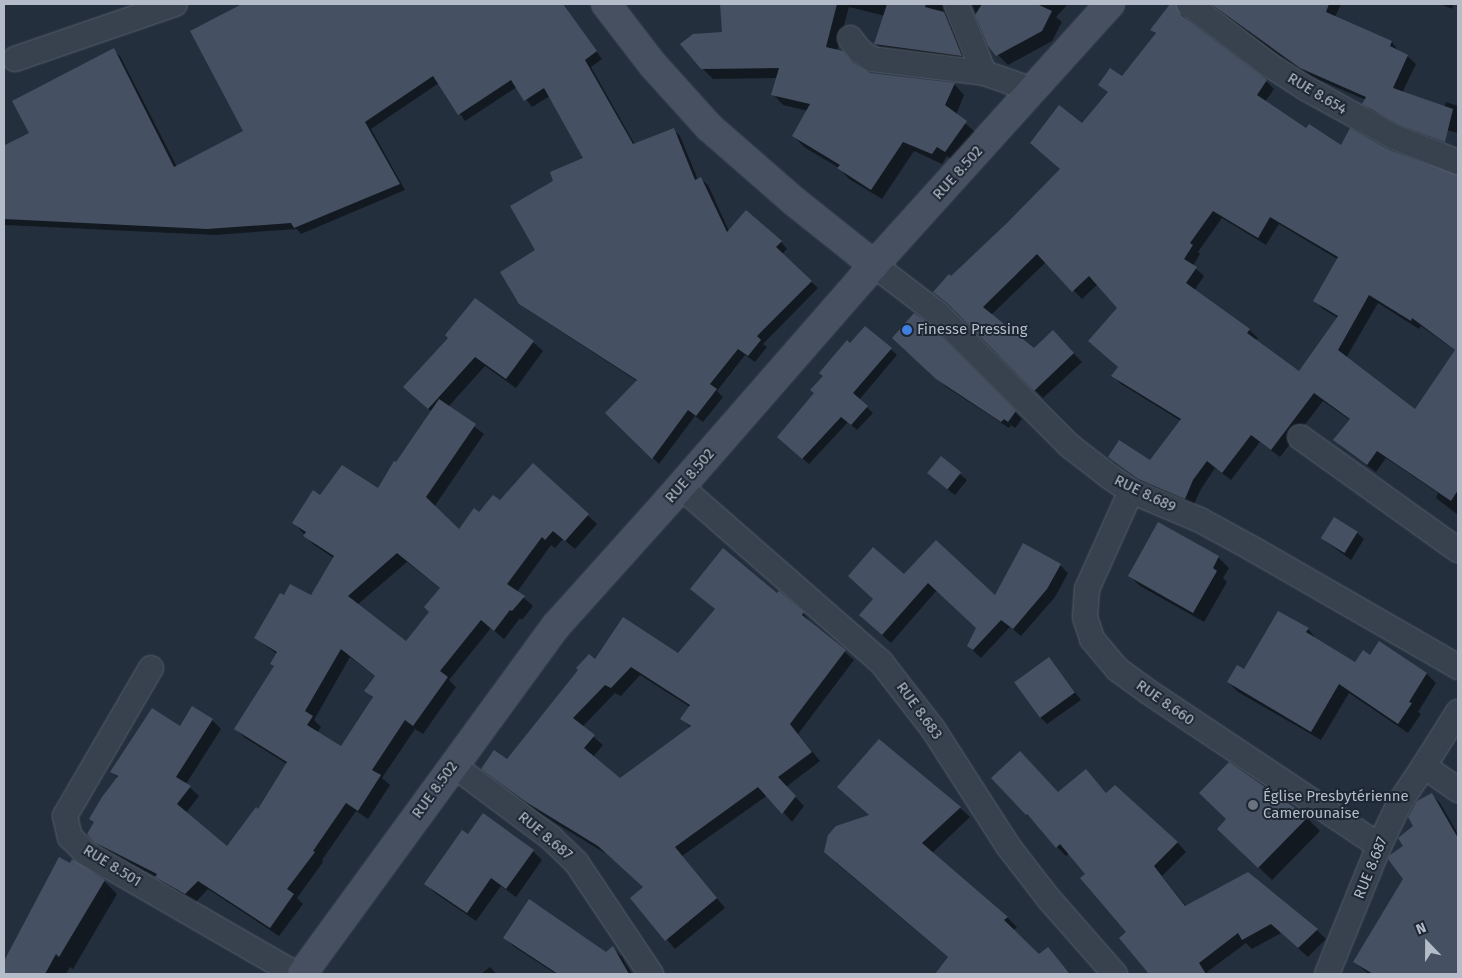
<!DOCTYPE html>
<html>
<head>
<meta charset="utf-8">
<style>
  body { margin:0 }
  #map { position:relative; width:1462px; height:978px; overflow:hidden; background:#242f3e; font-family:"Fira Sans",sans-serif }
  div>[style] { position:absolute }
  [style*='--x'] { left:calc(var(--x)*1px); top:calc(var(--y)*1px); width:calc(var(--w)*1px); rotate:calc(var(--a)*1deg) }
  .shadow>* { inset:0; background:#0007 }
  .building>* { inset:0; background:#455162; transform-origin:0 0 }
  .roads { filter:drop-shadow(0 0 1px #565f6c) drop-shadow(0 0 1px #565f6c) }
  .street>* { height:24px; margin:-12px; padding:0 12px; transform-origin:12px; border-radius:12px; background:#38414e }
  .secondary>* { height:28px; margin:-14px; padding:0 14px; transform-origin:14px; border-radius:14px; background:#465061 }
  .dots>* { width:14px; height:14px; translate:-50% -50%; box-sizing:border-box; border:2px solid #1d2633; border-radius:50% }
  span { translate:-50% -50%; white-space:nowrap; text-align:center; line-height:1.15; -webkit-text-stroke:4px #1d2633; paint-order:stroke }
  .street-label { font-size:15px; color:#b4bcc9 }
  .poi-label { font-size:15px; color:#b4bcc9 }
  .left { translate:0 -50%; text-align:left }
  .frame { position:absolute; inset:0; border:5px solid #b4bcc9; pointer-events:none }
  .north { position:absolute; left:1402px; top:918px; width:50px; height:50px; -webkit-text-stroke:4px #1d2633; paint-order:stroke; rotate:338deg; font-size:14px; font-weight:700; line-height:20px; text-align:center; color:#b4bcc9 }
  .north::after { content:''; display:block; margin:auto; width:18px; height:22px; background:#b4bcc9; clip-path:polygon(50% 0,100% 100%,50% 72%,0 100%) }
</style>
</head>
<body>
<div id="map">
  <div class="shadow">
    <div style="clip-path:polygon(244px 4px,300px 4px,307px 17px,326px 4px,549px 4px,559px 19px,568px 13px,602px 59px,591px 67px,635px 145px,673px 129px,680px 136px,698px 180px,701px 179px,708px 185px,729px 231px,781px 242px,787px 249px,782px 254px,818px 288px,763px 344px,767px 347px,755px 362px,745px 355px,717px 391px,723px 397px,703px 422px,695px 416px,659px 464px,607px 413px,637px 381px,528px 310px,520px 303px,537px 251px,555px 182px,585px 159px,550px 96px,532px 107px,517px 87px,465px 121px,439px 83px,371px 129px,405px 190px,301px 234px,297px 229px,214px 235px,4px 225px,4px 161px,6px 146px,30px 134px,113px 50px,120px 56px,177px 167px,244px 132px,192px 32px)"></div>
    <div style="clip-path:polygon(721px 4px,784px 4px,785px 18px,789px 4px,958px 4px,972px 66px,886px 54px,876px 44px,885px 16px,849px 7px,837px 51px,869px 74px,954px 84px,964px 95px,956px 115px,976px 133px,955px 162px,947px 156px,942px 164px,914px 151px,882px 199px,849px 179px,839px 168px,804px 147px,794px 136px,808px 111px,783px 105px,773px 94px,777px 78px,713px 79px,702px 68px,723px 33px)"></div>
    <div style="clip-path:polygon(972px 4px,1068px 4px,1056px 17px,1062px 22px,1052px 41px,1008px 65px,989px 46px)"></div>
    <div style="clip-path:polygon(evenodd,1172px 4px,1187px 4px,1183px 12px,1187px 21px,1266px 81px,1274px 89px,1265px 102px,1307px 130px,1341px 147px,1388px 151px,1458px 177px,1458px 515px,1436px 498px,1438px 493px,1386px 458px,1376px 472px,1343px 448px,1335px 440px,1350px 420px,1323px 401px,1280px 457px,1260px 442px,1231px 480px,1215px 468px,1201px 489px,1193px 506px,1147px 487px,1110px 457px,1150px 462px,1181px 421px,1121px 384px,1113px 376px,1119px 368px,1090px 341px,1119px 308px,1098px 284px,1082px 299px,1046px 262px,991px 315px,1034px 350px,1053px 332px,1082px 362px,1043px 398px,957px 311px,934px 292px,1008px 224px,1061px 169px,1031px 143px,1082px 125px,1109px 93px,1100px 85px,1122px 77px,1156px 34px,1152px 30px,1172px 4px,1222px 218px,1266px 245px,1279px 224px,1339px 260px,1315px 301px,1323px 309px,1338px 318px,1299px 373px,1255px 341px,1258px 338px,1249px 330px,1194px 291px,1204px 276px,1193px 266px,1200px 254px,1198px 252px,1222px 218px,1172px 4px,1378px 303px,1419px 329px,1421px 326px,1456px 351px,1415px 411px,1346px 358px,1378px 303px)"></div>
    <div style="clip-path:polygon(1210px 4px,1341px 4px,1335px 17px,1392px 42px,1399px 52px,1407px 56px,1416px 64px,1402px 93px,1444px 108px,1446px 102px,1458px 106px,1458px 133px,1372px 112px,1364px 103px,1366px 100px,1310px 76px,1286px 61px)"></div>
    <div style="clip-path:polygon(1440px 4px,1454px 4px,1452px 9px)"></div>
    <div style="clip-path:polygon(927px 324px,1022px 419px,1015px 428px,1011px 425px,1009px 428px,945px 386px,900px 344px)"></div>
    <div style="clip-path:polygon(866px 327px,897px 355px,859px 400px,873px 413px,857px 430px,848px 422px,809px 464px,785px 443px,816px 393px)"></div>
    <div style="clip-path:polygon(evenodd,450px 338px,533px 342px,543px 351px,516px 388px,485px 366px,448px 407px,484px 434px,434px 507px,459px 531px,479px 514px,500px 502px,533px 465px,597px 524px,575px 549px,563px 539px,555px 548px,551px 545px,517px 592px,533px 606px,522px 620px,520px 618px,504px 639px,491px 628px,449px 680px,456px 687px,423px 734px,415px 729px,382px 778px,390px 785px,368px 819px,356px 811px,322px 860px,323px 862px,297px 898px,303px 904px,279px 936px,208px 889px,195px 903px,166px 886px,157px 877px,105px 851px,88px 834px,95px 823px,91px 819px,118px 778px,112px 772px,180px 727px,212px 720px,221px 729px,186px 784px,199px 796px,186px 813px,227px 848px,258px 810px,287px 764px,245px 738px,236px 729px,275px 667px,271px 664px,277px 654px,255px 638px,285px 597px,312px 597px,334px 558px,314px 545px,294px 523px,320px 497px,379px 490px,432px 412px,415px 397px,450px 338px,407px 562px,441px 589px,430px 612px,407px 643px,357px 605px,407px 562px,450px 338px,350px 657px,376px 677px,366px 691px,373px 698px,341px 748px,317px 733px,321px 727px,314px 720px,350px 657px)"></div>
    <div style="clip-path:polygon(941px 458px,967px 480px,955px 495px,935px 480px)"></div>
    <div style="clip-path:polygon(1357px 533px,1364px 539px,1351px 560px,1321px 538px)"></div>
    <div style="clip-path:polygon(1218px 557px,1229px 568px,1223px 578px,1227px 582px,1204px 622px,1140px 586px,1130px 576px)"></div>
    <div style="clip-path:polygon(1060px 565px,1068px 573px,1055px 597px,1021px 636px,1010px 627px,981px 658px,968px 646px,978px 628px,937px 590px,891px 643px,860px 615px,904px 576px,995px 597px)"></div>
    <div style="clip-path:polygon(evenodd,692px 589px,803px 613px,811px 623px,854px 660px,798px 734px,820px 761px,786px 787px,804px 806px,792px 822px,768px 795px,682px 856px,725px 908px,675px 949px,632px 898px,645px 887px,608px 855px,536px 811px,483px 769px,508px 761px,595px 660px,679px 655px,716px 610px,692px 589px,640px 675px,690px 707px,682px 719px,691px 728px,620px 779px,593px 757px,603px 745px,582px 727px,615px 693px,621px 696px,640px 675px)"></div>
    <div style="clip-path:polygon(1308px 629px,1317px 640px,1356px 663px,1370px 657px,1379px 643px,1427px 674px,1436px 683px,1418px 712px,1421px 714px,1408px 733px,1349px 693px,1321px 740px,1238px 692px,1228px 682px)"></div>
    <div style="clip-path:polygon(1049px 659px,1081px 700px,1047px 724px,1040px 717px)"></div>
    <div style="clip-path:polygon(1086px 770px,1107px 794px,1177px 842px,1186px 852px,1162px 876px,1186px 906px,1317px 930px,1326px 939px,1308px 957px,1281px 933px,1252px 949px,1246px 943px,1207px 972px,1208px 974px,1150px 974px,1121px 938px,1128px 932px,1087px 875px,1070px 853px,1066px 856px,1057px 847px,993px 778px,1058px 794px)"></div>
    <div style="clip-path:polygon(838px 787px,960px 808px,970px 817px,932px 853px,1007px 917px,1017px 927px,1013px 931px,1038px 956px,1048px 949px,1071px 974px,937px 974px,949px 958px,835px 862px,870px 816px)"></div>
    <div style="clip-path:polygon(1431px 794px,1440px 803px,1458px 834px,1458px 974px,1369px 974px,1354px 962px,1404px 879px,1405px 846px)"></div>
    <div style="clip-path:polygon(1307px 818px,1320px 831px,1272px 880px,1232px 842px)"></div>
    <div style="clip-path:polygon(469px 836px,533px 851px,542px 860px,516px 897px,501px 886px,476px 921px,435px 893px,426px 884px)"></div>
    <div style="clip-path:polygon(104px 881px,117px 894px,73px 969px,70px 967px,66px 974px,4px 974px,4px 963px,22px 932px)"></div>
    <div style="clip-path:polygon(505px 937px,606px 953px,613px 948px,622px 957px,632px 974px,556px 974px,513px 946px)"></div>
    <div style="clip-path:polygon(490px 967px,497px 974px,481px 974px)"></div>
  </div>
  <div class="building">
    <div style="clip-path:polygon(242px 4px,563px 4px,597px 51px,585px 60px,633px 144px,674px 128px,695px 180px,701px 177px,727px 232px,746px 210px,782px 241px,776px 247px,812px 281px,757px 336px,761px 340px,748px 356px,738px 349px,710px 384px,717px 389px,696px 416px,688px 410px,652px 459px,605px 413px,637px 380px,519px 304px,500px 272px,535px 250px,510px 206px,553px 181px,550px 172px,583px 158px,544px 88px,524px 101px,511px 80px,458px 115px,433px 76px,365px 122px,400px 184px,294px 228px,291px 223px,207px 229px,4px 219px,5px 145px,29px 133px,12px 101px,114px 48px,174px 167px,243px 131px,190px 31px)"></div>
    <div style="clip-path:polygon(720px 4px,837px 4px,826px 47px,843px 51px,852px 62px,870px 73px,955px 83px,945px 105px,967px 121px,945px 152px,937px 147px,932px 154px,903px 142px,871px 190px,837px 168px,840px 165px,792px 136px,810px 104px,771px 95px,779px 68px,701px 69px,680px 44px,693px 34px,722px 32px)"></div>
    <div style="clip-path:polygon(887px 4px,926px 4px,925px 7px,944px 12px,962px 56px,874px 44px)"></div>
    <div style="clip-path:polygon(982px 4px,1037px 4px,1052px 11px,1042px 31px,996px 56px,988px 46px,975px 15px)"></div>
    <div style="clip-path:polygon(evenodd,1170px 4px,1176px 4px,1181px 15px,1267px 80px,1257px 95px,1306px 128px,1309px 124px,1341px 145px,1350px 128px,1389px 150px,1458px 175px,1458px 490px,1451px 501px,1377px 451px,1367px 465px,1333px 440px,1350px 419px,1314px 393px,1271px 450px,1251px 435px,1222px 473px,1207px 461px,1193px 480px,1185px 499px,1138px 479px,1108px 457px,1119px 440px,1150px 460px,1181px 419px,1111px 376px,1118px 367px,1088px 341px,1117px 308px,1089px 276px,1072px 292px,1037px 254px,983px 307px,1034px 348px,1053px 330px,1074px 353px,1034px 391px,947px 303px,933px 292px,949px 274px,951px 276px,1007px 223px,1060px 169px,1030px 143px,1059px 105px,1082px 123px,1108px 92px,1098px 85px,1110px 68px,1122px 76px,1156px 33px,1150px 30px,1170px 4px,1213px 211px,1258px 238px,1270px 217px,1338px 257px,1313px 301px,1338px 316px,1299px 371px,1247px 333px,1250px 329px,1186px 283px,1197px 267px,1184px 259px,1193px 245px,1190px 243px,1213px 211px,1170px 4px,1369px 295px,1411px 321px,1412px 318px,1455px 350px,1415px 409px,1338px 350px,1369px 295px)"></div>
    <div style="clip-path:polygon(1211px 4px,1329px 4px,1326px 12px,1392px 41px,1390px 46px,1408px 55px,1393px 88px,1453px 109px,1445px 142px,1400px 125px,1362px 104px,1366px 97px,1300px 68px)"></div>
    <div style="clip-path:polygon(475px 298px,534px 341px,506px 379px,475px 357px,428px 409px,403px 387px,448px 338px,445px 335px)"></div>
    <div style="clip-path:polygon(914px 313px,928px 323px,1016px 411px,1008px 422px,1004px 419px,1001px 422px,936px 379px,892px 338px)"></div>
    <div style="clip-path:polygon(865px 326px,892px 348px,853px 393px,868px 406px,851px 425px,841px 417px,802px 459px,777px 437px,814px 393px,810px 390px,823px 376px,819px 373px,847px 340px,850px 343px)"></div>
    <div style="clip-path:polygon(evenodd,439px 399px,476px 424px,426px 497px,459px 529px,474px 508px,479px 512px,493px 495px,500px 500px,533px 463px,589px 514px,565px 541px,553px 531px,545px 540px,542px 537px,507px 584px,525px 596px,512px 611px,510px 610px,494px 631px,481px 620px,440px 671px,448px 677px,413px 726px,405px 720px,372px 770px,381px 775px,358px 811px,346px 803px,313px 851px,315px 852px,287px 889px,294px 894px,270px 928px,198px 881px,185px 894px,155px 877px,157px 874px,94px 842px,87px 834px,94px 822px,89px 819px,102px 797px,118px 776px,110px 772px,152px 708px,180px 726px,192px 706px,213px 719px,176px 777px,191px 786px,177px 804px,227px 846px,256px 807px,258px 809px,287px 762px,234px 729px,274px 666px,270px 664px,277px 652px,254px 638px,280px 593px,284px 595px,290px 584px,311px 595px,334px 556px,303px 536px,306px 532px,292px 523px,313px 490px,320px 495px,342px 465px,378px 488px,394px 461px,396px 462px,439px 399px,397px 553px,440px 588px,424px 607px,429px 612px,406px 641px,348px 596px,397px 553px,439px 399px,341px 649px,375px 676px,364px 691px,373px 697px,341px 746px,307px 725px,313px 716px,305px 711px,341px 649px)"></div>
    <div style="left:941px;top:456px;width:26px;height:22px;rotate:39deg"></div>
    <div style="left:1334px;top:517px;width:28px;height:25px;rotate:32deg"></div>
    <div style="clip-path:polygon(1158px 522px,1219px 556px,1213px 568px,1217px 571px,1193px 613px,1128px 576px)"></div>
    <div style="clip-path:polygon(936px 540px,995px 595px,1023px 543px,1061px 564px,1047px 589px,1013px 629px,1001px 620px,973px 650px,967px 646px,976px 628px,928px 583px,882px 635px,859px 615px,873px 599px,848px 576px,873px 547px,904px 574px)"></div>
    <div style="clip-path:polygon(evenodd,723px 548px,777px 593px,779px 591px,804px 612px,802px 615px,846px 650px,790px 724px,812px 752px,778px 777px,796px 796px,782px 814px,758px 787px,675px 847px,717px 898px,665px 941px,630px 898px,643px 887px,598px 846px,526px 802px,481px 769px,494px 750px,507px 759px,578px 670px,576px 668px,589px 654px,595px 659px,623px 617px,678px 653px,715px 609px,690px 589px,723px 548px,631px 667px,690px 705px,680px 719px,691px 726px,620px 778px,584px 748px,595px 735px,573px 718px,605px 685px,611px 688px,631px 667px)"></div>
    <div style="clip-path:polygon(1278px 611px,1309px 628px,1306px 632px,1355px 662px,1363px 650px,1370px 655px,1379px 641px,1427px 673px,1409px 702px,1412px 703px,1398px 724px,1339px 684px,1311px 732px,1227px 682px,1237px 665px,1244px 669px)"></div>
    <div style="left:1049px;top:657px;width:44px;height:43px;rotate:54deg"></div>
    <div style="clip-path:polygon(879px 739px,961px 807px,922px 843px,1008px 917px,1004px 920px,1039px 954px,1048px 947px,1070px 974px,935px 974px,948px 957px,824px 852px,828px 835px,836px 826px,869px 815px,837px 787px)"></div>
    <div style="clip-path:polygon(1020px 751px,1058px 792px,1086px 769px,1106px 793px,1115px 785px,1178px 842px,1154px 866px,1185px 906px,1248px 872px,1318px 929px,1298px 948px,1271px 924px,1242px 940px,1238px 933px,1199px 963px,1206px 974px,1149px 974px,1119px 938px,1126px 932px,1080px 878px,1085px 874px,1060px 844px,1056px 848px,1027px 814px,1026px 815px,991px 778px)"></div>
    <div style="clip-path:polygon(1229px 762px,1308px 817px,1258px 868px,1217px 829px,1226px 819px,1199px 793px)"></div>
    <div style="clip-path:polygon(1432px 793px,1458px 838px,1458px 974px,1373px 974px,1353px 962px,1403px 879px,1388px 859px,1390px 855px,1403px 846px,1398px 838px,1413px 826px,1408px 817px,1417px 801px)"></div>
    <div style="clip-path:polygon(483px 813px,534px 850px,506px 889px,491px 878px,467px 913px,424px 884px,462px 830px,468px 834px)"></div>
    <div style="clip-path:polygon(59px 857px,70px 863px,72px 859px,105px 880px,59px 957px,56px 954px,45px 974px,4px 974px,4px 961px)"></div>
    <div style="clip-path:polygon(529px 899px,606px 952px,613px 946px,629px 974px,558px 974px,503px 938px)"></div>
  </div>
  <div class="roads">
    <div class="street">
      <div style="--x:956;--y:4;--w:74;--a:67.9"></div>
      <div style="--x:1189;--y:4;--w:99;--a:37.2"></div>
      <div style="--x:1268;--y:64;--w:46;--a:32.7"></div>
      <div style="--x:1307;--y:89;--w:99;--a:28.9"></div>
      <div style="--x:1394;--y:137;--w:69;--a:21.3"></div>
      <div style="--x:850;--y:38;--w:16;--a:52"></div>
      <div style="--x:860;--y:51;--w:14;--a:34"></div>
      <div style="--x:872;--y:59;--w:113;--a:7.1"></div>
      <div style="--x:984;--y:73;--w:52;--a:19.1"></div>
      <div style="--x:15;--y:59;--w:169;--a:-19"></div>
      <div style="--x:874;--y:265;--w:79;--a:37.3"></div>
      <div style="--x:937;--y:313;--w:188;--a:45"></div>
      <div style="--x:1070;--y:446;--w:51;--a:37.8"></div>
      <div style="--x:1110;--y:477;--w:25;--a:34"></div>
      <div style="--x:1131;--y:491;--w:75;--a:22.8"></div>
      <div style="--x:1200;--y:520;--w:60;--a:28.7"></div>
      <div style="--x:1253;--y:549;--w:237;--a:29.9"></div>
      <div style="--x:1300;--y:437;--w:194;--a:35.6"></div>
      <div style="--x:681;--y:487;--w:266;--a:41.2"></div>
      <div style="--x:881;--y:662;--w:85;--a:52.2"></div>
      <div style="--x:933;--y:729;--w:139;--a:57.3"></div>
      <div style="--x:1008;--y:846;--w:67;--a:52.3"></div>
      <div style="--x:1049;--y:899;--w:100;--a:48.7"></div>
      <div style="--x:1131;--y:491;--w:107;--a:114.2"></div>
      <div style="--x:1087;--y:589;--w:28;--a:94"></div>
      <div style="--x:1085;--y:617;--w:23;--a:72"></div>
      <div style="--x:1092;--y:639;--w:39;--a:50"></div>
      <div style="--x:1117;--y:669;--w:37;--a:36"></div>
      <div style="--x:1147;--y:691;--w:279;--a:33.7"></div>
      <div style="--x:151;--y:668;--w:171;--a:120.2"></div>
      <div style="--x:65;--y:816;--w:22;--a:77"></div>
      <div style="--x:70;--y:837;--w:23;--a:45"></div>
      <div style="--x:86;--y:853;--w:242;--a:30"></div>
      <div style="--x:1458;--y:712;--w:64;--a:122.2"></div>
      <div style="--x:1424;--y:766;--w:42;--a:35.2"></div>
      <div style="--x:453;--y:765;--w:122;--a:36.7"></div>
      <div style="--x:551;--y:838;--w:35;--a:44"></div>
      <div style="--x:576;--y:862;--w:135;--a:56.2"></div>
      <div style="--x:1327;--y:974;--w:138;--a:-67.9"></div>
      <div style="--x:1379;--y:846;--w:49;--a:-64.5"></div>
      <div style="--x:1400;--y:802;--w:43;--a:-56.3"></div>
    </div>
    <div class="secondary">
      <div style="--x:606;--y:4;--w:77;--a:52.4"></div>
      <div style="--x:653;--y:65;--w:84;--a:47.9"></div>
      <div style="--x:709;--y:127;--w:114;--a:41.1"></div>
      <div style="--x:795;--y:202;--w:101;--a:38.6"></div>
      <div style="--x:302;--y:974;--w:431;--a:-53.9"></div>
      <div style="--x:556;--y:626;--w:169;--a:-48.1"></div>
      <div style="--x:669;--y:500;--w:312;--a:-48.9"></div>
      <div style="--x:874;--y:265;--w:352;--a:-47.9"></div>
    </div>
  </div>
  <div class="dots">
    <div style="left:907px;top:330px;background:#3f7fe0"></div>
    <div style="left:1253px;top:805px;background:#6b7280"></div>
  </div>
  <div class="street-label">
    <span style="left:1317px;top:94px;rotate:31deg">RUE 8.654</span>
    <span style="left:958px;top:173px;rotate:-48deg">RUE 8.502</span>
    <span style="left:690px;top:476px;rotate:-49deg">RUE 8.502</span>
    <span style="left:1145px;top:494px;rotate:26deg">RUE 8.689</span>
    <span style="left:1165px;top:703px;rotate:35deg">RUE 8.660</span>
    <span style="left:919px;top:711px;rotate:54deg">RUE 8.683</span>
    <span style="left:435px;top:790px;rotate:-54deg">RUE 8.502</span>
    <span style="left:545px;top:836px;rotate:40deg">RUE 8.687</span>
    <span style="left:112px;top:866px;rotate:32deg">RUE 8.501</span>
    <span style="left:1371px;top:868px;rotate:-68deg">RUE 8.687</span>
  </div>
  <div class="poi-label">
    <span class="left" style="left:917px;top:330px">Finesse Pressing</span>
    <span class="left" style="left:1263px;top:805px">Église Presbytérienne<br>Camerounaise</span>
  </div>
  <div class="frame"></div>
  <div class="north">N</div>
</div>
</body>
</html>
